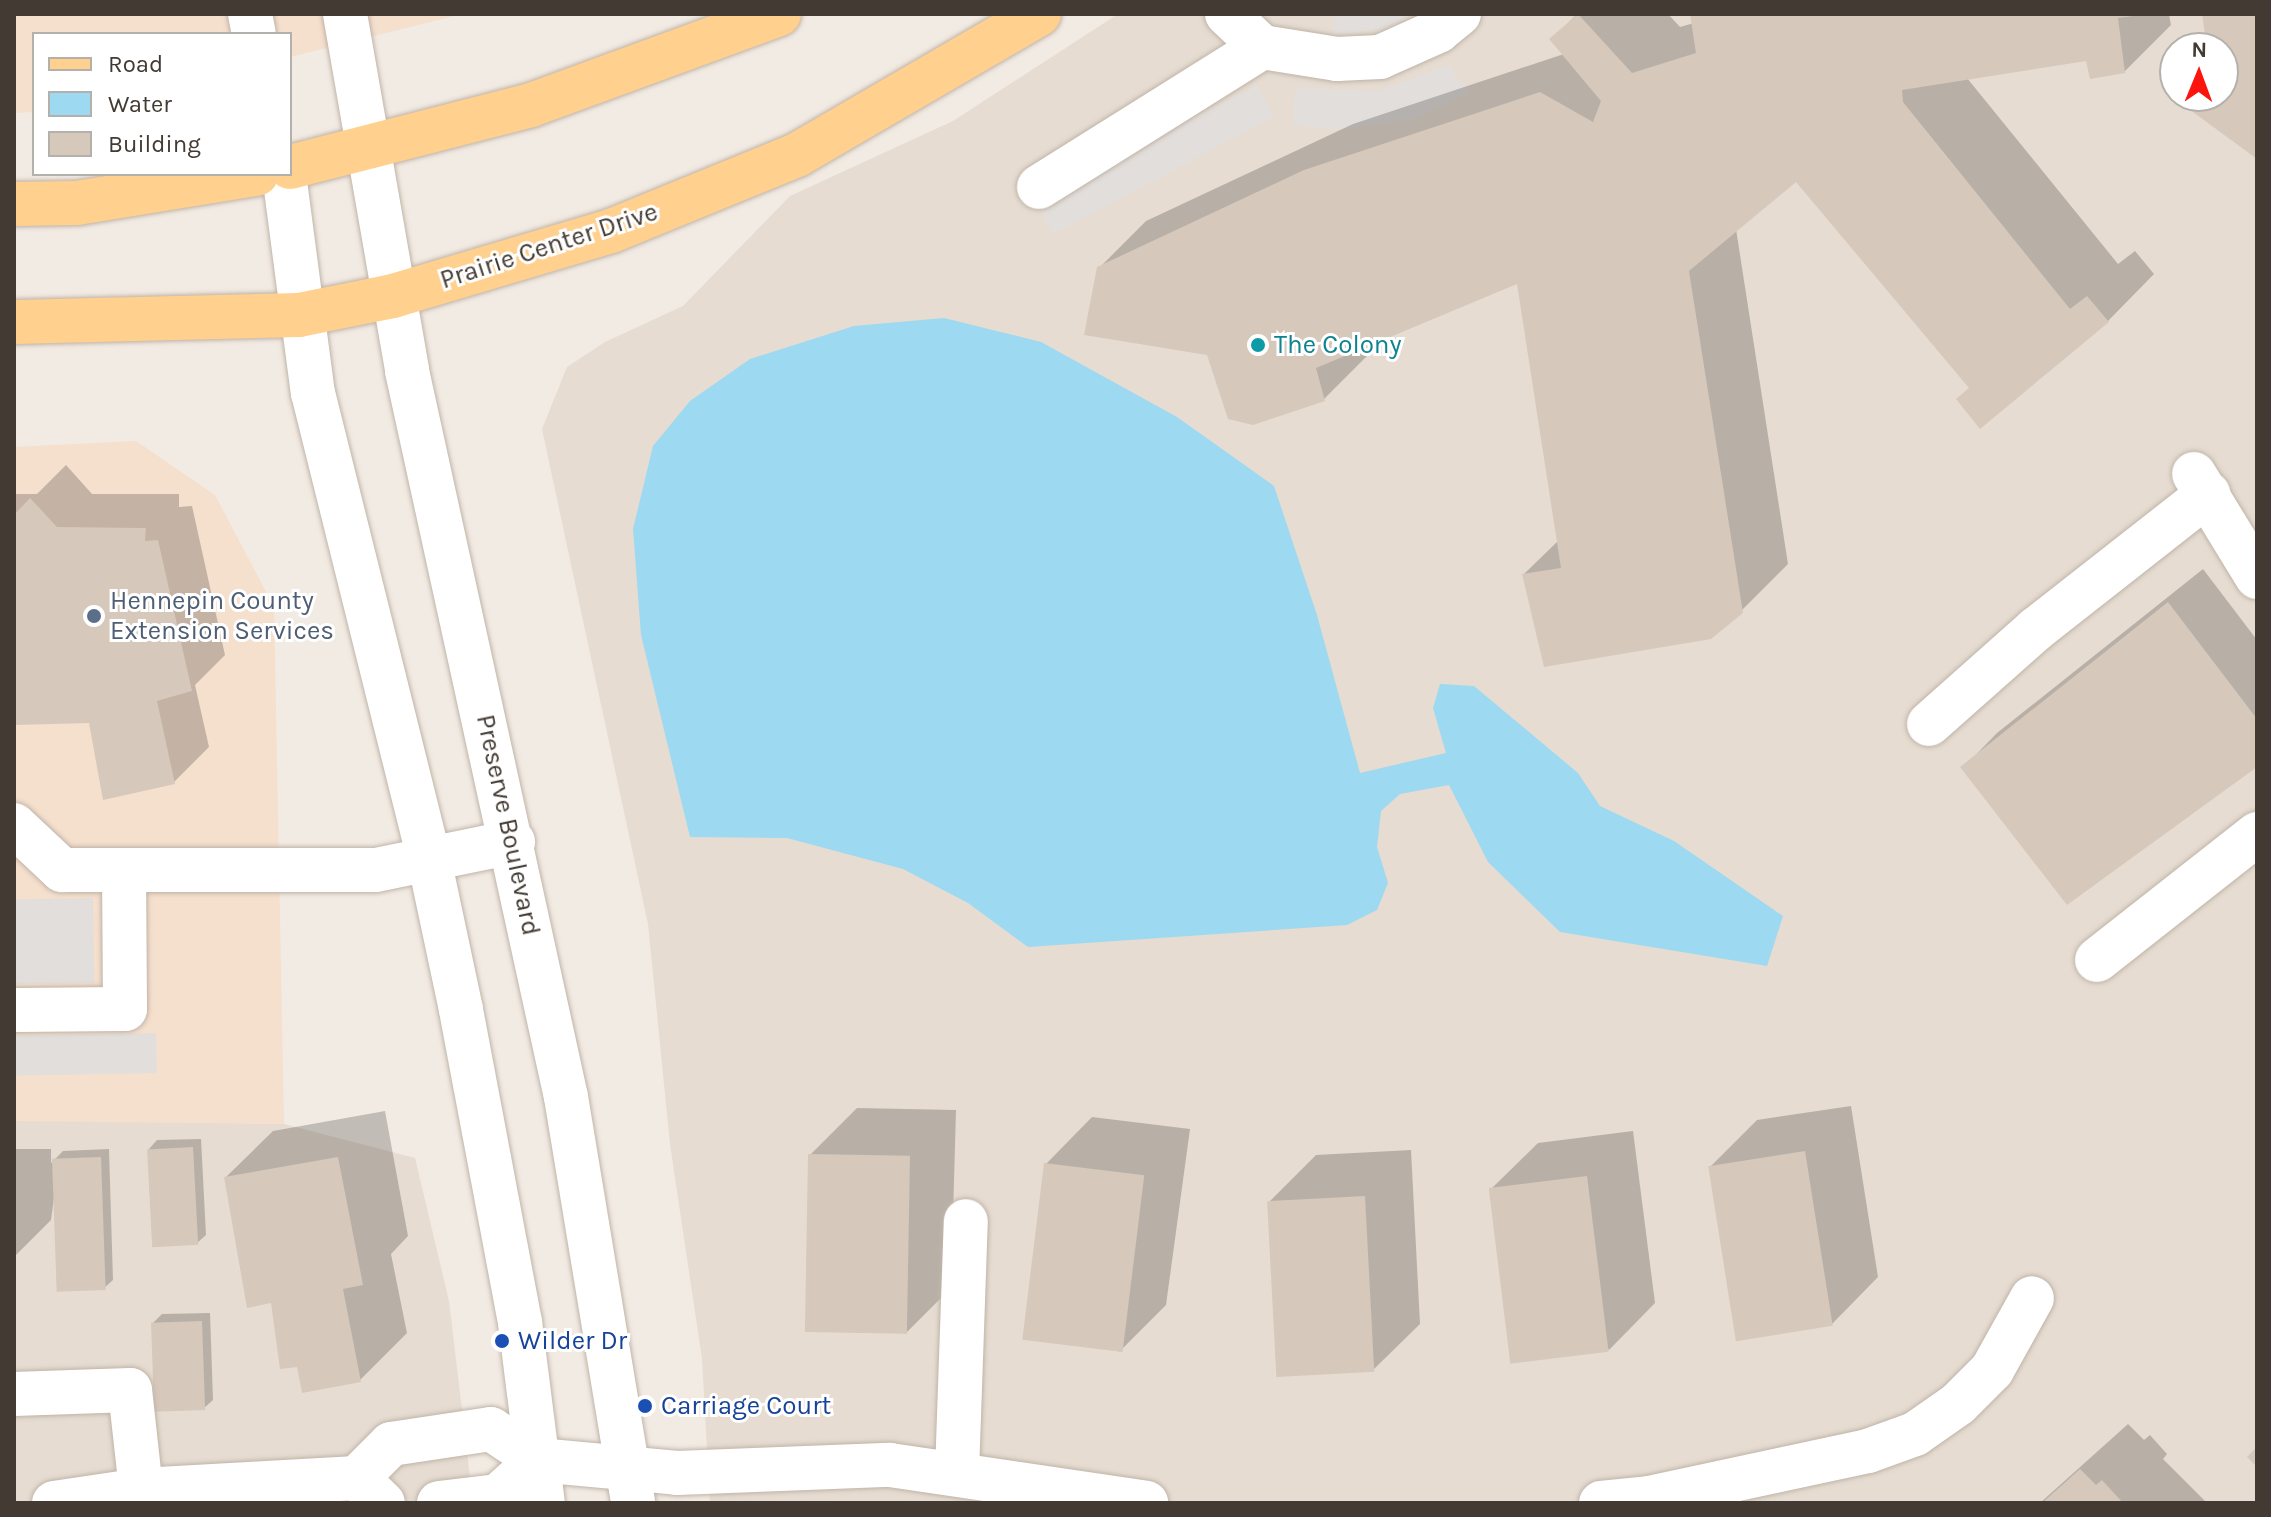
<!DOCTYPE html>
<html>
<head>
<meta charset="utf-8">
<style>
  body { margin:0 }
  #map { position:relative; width:2271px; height:1517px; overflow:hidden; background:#f2ebe3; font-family:Karla,sans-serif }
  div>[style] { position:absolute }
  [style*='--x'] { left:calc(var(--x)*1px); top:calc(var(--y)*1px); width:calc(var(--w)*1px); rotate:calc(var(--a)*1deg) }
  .residential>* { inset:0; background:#e6dcd1 }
  .commercial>* { inset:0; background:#f5dfcd }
  .parking>* { inset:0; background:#e2dedb; transform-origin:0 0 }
  .water>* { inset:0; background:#9dd9f0 }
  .shadow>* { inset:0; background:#0003 }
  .building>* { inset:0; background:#d6c8bb; transform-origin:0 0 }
  .roads { filter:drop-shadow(0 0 2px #c0b4a8) drop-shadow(0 0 2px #c0b4a8) }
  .minor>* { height:44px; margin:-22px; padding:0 22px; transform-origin:22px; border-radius:22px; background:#fff }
  .major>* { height:44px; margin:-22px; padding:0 22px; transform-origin:22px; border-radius:22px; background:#ffd08e }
  .dots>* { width:22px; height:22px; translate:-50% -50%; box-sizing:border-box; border:4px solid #fff; border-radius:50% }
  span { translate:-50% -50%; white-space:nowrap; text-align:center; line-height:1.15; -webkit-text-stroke:6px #fff; paint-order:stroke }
  .street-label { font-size:26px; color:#433b33 }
  .culture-label { font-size:26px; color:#0d838f }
  .left { translate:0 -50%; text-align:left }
  .service-label { font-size:26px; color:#4e5e75 }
  .transit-label { font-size:26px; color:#164399 }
  .frame { position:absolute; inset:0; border:16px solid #433b33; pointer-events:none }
  .legend { position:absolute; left:32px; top:32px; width:260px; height:144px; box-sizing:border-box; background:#fff; border:2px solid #b4b1ad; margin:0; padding:10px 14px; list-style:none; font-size:24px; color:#433b33 }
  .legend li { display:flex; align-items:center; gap:16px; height:40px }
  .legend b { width:40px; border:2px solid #b4b1ad }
  .north { position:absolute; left:2159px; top:32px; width:80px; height:80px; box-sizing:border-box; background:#fff; border:2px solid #b4b1ad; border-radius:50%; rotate:1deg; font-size:22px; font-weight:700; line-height:32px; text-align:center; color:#433b33 }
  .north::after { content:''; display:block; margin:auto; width:28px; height:36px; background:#fc140f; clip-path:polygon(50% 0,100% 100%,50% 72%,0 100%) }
</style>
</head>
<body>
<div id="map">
  <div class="residential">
    <div style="clip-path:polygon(evenodd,1118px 14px,2257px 14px,2257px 1503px,710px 1503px,702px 1359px,670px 1144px,648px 924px,542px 429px,567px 367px,605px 342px,683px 306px,790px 196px,953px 121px,1118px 14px,2175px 48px,2223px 48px,2223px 96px,2175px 96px,2175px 48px)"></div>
    <div style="clip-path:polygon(14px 1119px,284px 1124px,415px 1158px,449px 1301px,473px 1503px,14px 1503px)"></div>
  </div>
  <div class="commercial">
    <div style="clip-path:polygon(14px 14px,462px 14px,290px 57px,290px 34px,34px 34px,34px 112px,14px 113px)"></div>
    <div style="clip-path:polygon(136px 441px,215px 495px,274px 607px,284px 1124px,14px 1121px,14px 447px)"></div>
  </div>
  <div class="parking">
    <div style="clip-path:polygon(1335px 14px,1418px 14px,1386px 29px,1333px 35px)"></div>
    <div style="clip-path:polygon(1448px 65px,1470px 92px,1413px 119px,1335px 130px,1293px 125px,1295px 88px,1380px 91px)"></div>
    <div style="left:1257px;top:85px;width:36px;height:250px;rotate:62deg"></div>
    <div style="left:93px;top:898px;width:85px;height:79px;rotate:89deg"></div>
    <div style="left:156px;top:1033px;width:40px;height:142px;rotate:89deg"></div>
  </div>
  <div class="water">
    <div style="clip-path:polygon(944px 318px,1041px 342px,1177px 417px,1274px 486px,1317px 615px,1360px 773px,1446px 753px,1433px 708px,1440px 684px,1474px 686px,1578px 773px,1600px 806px,1674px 841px,1783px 916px,1767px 966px,1560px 932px,1488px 862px,1449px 785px,1400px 794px,1381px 811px,1377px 847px,1388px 883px,1377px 910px,1347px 925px,1028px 947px,968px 903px,903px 869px,787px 838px,690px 837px,641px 635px,633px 529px,653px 446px,690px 401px,750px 359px,854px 326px)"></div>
  </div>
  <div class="shadow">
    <div style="clip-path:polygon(1577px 14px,1668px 14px,1680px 27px,1694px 23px,1692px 14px,2169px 14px,2171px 25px,2124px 72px,2088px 59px,1967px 78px,2118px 264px,2135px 251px,2154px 274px,2108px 321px,1971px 387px,1796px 179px,1736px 229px,1788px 564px,1741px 611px,1524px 574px,1559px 540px,1519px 281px,1368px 344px,1371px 352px,1324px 399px,1209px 353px,1099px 268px,1146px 221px,1353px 124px,1564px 54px,1552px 39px)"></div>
    <div style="clip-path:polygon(66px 465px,92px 494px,179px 494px,179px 507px,192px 506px,225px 655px,195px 685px,209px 747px,174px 782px,90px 721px,14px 722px,14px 494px,37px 494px)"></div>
    <div style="clip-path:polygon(2203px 569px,2257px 640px,2257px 764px,1963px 768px,1997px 733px)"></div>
    <div style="clip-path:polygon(1851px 1106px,1878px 1277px,1832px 1324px,1710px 1167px,1757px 1120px)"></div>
    <div style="clip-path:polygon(857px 1108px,956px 1110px,951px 1288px,905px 1334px,810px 1155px)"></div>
    <div style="clip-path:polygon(385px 1111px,408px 1236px,391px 1254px,407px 1333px,360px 1380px,299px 1365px,226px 1177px,273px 1131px)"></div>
    <div style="clip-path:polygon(1092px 1117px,1190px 1129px,1166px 1305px,1119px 1352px,1046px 1164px)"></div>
    <div style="clip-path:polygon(1633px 1131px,1655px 1303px,1609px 1350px,1491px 1189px,1538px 1143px)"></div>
    <div style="clip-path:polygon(201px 1139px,206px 1235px,197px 1243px,149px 1149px,157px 1140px)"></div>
    <div style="clip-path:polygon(14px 1149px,51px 1149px,51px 1163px,63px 1151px,109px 1149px,113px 1280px,104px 1288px,55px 1190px,51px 1220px,14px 1257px)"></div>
    <div style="clip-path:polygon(1411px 1150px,1420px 1324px,1373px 1370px,1269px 1202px,1316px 1155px)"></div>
    <div style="clip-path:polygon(210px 1313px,213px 1400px,204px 1408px,153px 1323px,162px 1314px)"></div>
    <div style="clip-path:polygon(2128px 1424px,2144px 1440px,2150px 1435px,2167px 1454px,2163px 1459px,2207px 1503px,2040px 1503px)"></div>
  </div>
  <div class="building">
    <div style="clip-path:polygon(1578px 14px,1632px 73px,1696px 53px,1690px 14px,2133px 16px,2118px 18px,2125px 73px,2090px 79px,2086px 61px,1902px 90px,1903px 102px,2070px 309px,2087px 296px,2109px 322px,1980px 429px,1956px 399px,1969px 388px,1796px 182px,1689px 271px,1743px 613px,1711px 639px,1544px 667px,1522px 574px,1561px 568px,1517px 284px,1316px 368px,1325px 401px,1253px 425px,1228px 419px,1207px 355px,1084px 335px,1097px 267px,1304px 170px,1540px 92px,1593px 122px,1601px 101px,1549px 39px)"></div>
    <div style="clip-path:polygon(2202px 14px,2257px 14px,2257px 159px,2167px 93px,2175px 84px,2175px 96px,2223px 96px,2223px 48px,2207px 48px)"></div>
    <div style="clip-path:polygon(30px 498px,57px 527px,146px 528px,145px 541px,158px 540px,192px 691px,157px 701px,175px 784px,103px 800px,89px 723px,14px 725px,14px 515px)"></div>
    <div style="clip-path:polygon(2168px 602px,2257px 719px,2257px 767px,2067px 905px,1960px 767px)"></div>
    <div style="left:193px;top:1147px;width:98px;height:46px;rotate:87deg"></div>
    <div style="left:1805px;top:1151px;width:177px;height:98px;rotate:81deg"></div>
    <div style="left:808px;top:1154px;width:102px;height:178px;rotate:1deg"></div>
    <div style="left:101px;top:1157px;width:133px;height:49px;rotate:88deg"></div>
    <div style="clip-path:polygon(338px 1157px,363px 1285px,343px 1289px,361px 1382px,302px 1393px,297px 1367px,280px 1369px,271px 1303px,247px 1308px,224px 1177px)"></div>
    <div style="left:1044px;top:1163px;width:101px;height:178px;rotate:7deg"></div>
    <div style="left:1587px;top:1176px;width:177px;height:99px;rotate:83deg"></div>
    <div style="left:1365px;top:1196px;width:176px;height:98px;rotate:87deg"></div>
    <div style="left:202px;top:1321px;width:89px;height:51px;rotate:88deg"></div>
    <div style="clip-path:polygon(2257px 1447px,2257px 1467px,2247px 1457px)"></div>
    <div style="clip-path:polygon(2080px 1469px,2096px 1485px,2102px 1480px,2123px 1503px,2042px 1503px)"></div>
  </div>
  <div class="roads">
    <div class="minor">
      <div style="--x:250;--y:14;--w:20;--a:79"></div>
      <div style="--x:345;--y:14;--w:362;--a:80.1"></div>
      <div style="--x:407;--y:371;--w:743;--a:77.65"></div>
      <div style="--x:566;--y:1097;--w:411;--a:80.6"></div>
      <div style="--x:1227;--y:14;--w:48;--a:43.3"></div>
      <div style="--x:1262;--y:47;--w:76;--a:9.1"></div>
      <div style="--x:1337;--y:59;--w:43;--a:-2.7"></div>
      <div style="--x:1380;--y:57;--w:64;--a:-24.1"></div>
      <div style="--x:1438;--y:31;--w:27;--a:-39"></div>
      <div style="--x:284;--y:174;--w:221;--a:82.5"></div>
      <div style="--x:313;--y:393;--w:480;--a:76"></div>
      <div style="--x:429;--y:859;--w:154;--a:78"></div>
      <div style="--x:461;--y:1010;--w:318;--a:79.3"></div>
      <div style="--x:520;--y:1322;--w:182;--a:82.8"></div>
      <div style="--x:1039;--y:187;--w:263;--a:-32.1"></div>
      <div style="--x:2194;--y:474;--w:121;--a:58.5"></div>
      <div style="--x:1929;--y:724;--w:143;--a:-41.6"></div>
      <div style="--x:2036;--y:629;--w:219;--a:-38.1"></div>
      <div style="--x:14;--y:825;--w:66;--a:43.2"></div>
      <div style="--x:62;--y:870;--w:314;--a:0"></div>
      <div style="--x:376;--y:870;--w:140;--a:-11.6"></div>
      <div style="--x:2097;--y:960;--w:204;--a:-38.2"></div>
      <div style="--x:14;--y:1010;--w:111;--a:-0.5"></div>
      <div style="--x:125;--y:1009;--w:137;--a:-90.4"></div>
      <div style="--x:14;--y:1394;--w:116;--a:-2"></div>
      <div style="--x:130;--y:1390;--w:101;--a:83.7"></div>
      <div style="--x:957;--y:1473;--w:252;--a:-88"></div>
      <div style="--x:357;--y:1478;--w:36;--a:44"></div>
      <div style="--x:54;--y:1503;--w:88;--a:-8.5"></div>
      <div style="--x:141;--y:1490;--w:216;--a:-3.2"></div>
      <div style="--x:357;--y:1478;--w:48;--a:-45"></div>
      <div style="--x:391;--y:1444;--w:101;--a:-8.5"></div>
      <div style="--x:491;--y:1429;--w:56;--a:33.4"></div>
      <div style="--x:538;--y:1460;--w:140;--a:5.3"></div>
      <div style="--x:677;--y:1473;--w:213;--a:-2.2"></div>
      <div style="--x:890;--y:1465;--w:259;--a:8.4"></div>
      <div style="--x:439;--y:1503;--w:59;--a:-6.8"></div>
      <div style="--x:498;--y:1496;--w:54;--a:-42"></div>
      <div style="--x:1601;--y:1503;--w:48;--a:-5.9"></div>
      <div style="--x:1649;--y:1498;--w:224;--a:-12.1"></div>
      <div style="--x:1868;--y:1451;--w:50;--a:-19.9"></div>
      <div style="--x:1915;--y:1434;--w:52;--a:-34.9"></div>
      <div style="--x:1958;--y:1404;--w:48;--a:-45"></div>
      <div style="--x:1992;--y:1370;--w:82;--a:-60.9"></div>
    </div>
    <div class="major">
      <div style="--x:290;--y:167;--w:249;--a:-14.4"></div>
      <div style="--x:531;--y:105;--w:264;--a:-20.1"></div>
      <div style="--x:14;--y:204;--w:63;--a:-0.9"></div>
      <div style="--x:77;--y:203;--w:182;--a:-9.2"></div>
      <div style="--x:14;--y:322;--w:285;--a:-1.4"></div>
      <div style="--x:299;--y:315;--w:96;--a:-11.4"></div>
      <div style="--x:393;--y:296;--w:227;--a:-16.6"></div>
      <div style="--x:611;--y:231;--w:201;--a:-22.2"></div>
      <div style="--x:797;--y:155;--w:280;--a:-30.2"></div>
    </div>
  </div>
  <div class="dots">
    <div style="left:1258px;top:345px;background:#0f9aa8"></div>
    <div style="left:94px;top:616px;background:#5c6f8a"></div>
    <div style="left:502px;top:1341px;background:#1a4fb4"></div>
    <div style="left:645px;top:1406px;background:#1a4fb4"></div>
  </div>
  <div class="street-label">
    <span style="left:549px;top:246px;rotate:-18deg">Prairie Center Drive</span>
    <span style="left:508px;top:825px;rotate:78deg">Preserve Boulevard</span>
  </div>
  <div class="culture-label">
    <span class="left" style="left:1274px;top:345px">The Colony</span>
  </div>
  <div class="service-label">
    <span class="left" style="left:110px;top:616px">Hennepin County<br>Extension Services</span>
  </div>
  <div class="transit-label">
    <span class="left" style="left:518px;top:1341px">Wilder Dr</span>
    <span class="left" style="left:661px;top:1406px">Carriage Court</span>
  </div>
  <div class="frame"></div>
  <ul class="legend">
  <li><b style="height:10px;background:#ffd08e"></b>Road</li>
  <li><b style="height:22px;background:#9dd9f0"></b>Water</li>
  <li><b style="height:22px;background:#d6c8bb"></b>Building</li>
  </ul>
  <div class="north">N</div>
</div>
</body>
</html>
